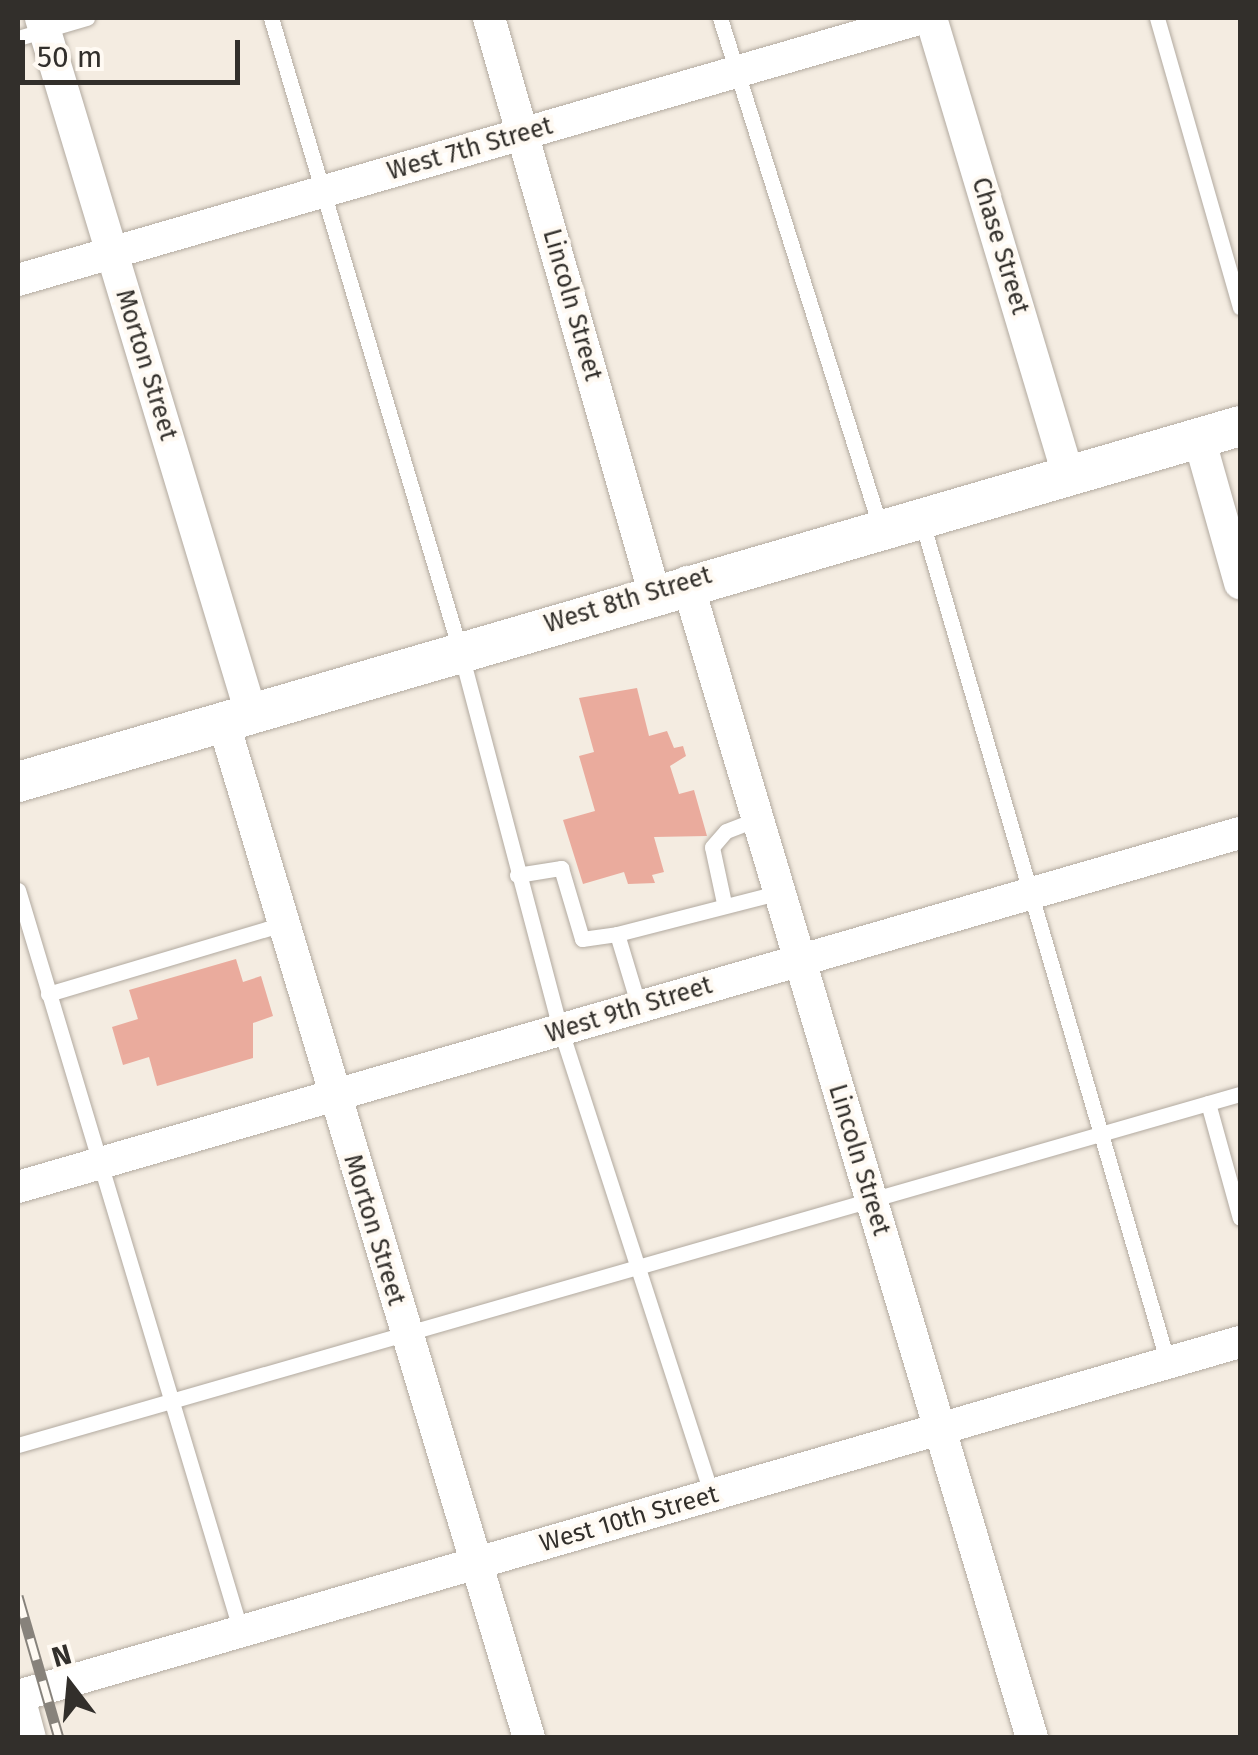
<!DOCTYPE html>
<html>
<head>
<meta charset="utf-8">
<style>
  body { margin:0 }
  #map { position:relative; width:1258px; height:1755px; overflow:hidden; background:#f4ece1; font-family:"Fira Sans",sans-serif }
  div>[style] { position:absolute }
  [style*='--x'] { left:calc(var(--x)*1px); top:calc(var(--y)*1px); width:calc(var(--w)*1px); rotate:calc(var(--a)*1deg) }
  .building>* { inset:0; background:#eaab9d }
  .roads { filter:drop-shadow(0 0 2px #b2aaa0) drop-shadow(0 0 2px #b2aaa0) }
  .service>* { height:15px; margin:-7.5px; padding:0 7.5px; transform-origin:7.5px; border-radius:7.5px; background:#fff }
  .minor>* { height:32px; margin:-16px; padding:0 16px; transform-origin:16px; border-radius:16px; background:#fff }
  .tertiary>* { height:40px; margin:-20px; padding:0 20px; transform-origin:20px; border-radius:20px; background:#fff }
  .rail>* { height:11px; margin-top:-5.5px; transform-origin:0; background:repeating-linear-gradient(90deg,#fffaf3 0 22px,#87827b 0 44px); box-sizing:border-box; border-block:2px solid #87827b }
  span { translate:-50% -50%; white-space:nowrap; text-align:center; line-height:1.15; -webkit-text-stroke:8px #fffaf3; paint-order:stroke }
  .street-label { font-size:25px; color:#322f2b }
  .frame { position:absolute; inset:0; border:20px solid #322f2b; pointer-events:none }
  .north { position:absolute; left:20px; top:1635px; width:100px; height:100px; -webkit-text-stroke:8px #fffaf3; paint-order:stroke; rotate:344deg; font-size:28px; font-weight:700; line-height:40px; text-align:center; color:#322f2b }
  .north::after { content:''; display:block; margin:auto; width:35px; height:45px; background:#322f2b; clip-path:polygon(50% 0,100% 100%,50% 72%,0 100%) }
  .scale { position:absolute; left:20px; top:40px; width:220px; height:45px; box-sizing:border-box; border:5px solid #322f2b; border-top:0; padding-left:12px; font-size:30px; line-height:35px; white-space:nowrap; color:#322f2b; -webkit-text-stroke:8px #fffaf3; paint-order:stroke }
</style>
</head>
<body>
<div id="map">
  <div class="building">
    <div style="clip-path:polygon(637px 688px,649px 736px,667px 731px,674px 748px,683px 746px,686px 756px,670px 766px,679px 794px,694px 790px,707px 836px,654px 837px,664px 872px,652px 875px,655px 883px,628px 884px,624px 872px,583px 884px,563px 820px,595px 811px,579px 756px,594px 752px,579px 698px)"></div>
    <div style="clip-path:polygon(236px 959px,243px 982px,261px 976px,273px 1016px,253px 1023px,253px 1058px,157px 1086px,149px 1057px,123px 1065px,112px 1027px,138px 1019px,129px 990px)"></div>
  </div>
  <div class="roads">
    <div class="service">
      <div style="--x:271;--y:18;--w:660;--a:73.35"></div>
      <div style="--x:460;--y:650;--w:394;--a:75.2"></div>
      <div style="--x:561;--y:1031;--w:488;--a:72"></div>
      <div style="--x:720;--y:18;--w:533;--a:72.52"></div>
      <div style="--x:1157;--y:18;--w:301;--a:74"></div>
      <div style="--x:18;--y:38;--w:72;--a:-16.2"></div>
      <div style="--x:922;--y:522;--w:876;--a:73.7"></div>
      <div style="--x:517;--y:875;--w:45;--a:-9"></div>
      <div style="--x:561;--y:868;--w:74;--a:73.5"></div>
      <div style="--x:582;--y:939;--w:35;--a:-8"></div>
      <div style="--x:617;--y:934;--w:76;--a:73.2"></div>
      <div style="--x:18;--y:890;--w:775;--a:73.27"></div>
      <div style="--x:724;--y:903;--w:57;--a:-102.1"></div>
      <div style="--x:712;--y:847;--w:21;--a:-49"></div>
      <div style="--x:726;--y:831;--w:34;--a:-21"></div>
      <div style="--x:617;--y:934;--w:168;--a:-14.4"></div>
      <div style="--x:48;--y:994;--w:245;--a:-16.6"></div>
      <div style="--x:1208;--y:1103;--w:119;--a:74.5"></div>
      <div style="--x:18;--y:1445;--w:1271;--a:-16.03"></div>
    </div>
    <div class="minor">
      <div style="--x:41;--y:18;--w:726;--a:73.19"></div>
      <div style="--x:489;--y:18;--w:597;--a:73.96"></div>
      <div style="--x:931;--y:18;--w:476;--a:73.3"></div>
      <div style="--x:18;--y:280;--w:941;--a:-16.16"></div>
      <div style="--x:1199;--y:438;--w:151;--a:74.2"></div>
      <div style="--x:687;--y:582;--w:1206;--a:73.38"></div>
      <div style="--x:223;--y:721;--w:1062;--a:73.25"></div>
      <div style="--x:18;--y:1187;--w:1272;--a:-16.16"></div>
      <div style="--x:18;--y:1696;--w:1272;--a:-16.16"></div>
    </div>
    <div class="tertiary">
      <div style="--x:18;--y:782;--w:1273;--a:-16.24"></div>
      <div style="--x:18;--y:1709;--w:30;--a:75"></div>
    </div>
  </div>
  <div class="rail">
    <div style="--x:18;--y:1596;--w:148;--a:73.9"></div>
  </div>
  <div class="street-label">
    <span style="left:470px;top:149px;rotate:-16deg">West 7th Street</span>
    <span style="left:1000px;top:246px;rotate:73deg">Chase Street</span>
    <span style="left:572px;top:305px;rotate:74deg">Lincoln Street</span>
    <span style="left:146px;top:365px;rotate:73deg">Morton Street</span>
    <span style="left:628px;top:600px;rotate:-17deg">West 8th Street</span>
    <span style="left:629px;top:1010px;rotate:-17deg">West 9th Street</span>
    <span style="left:859px;top:1160px;rotate:73deg">Lincoln Street</span>
    <span style="left:374px;top:1230px;rotate:73deg">Morton Street</span>
    <span style="left:629px;top:1519px;rotate:-16deg">West 10th Street</span>
  </div>
  <div class="frame"></div>
  <div class="north">N</div>
  <div class="scale">50 m</div>
</div>
</body>
</html>
